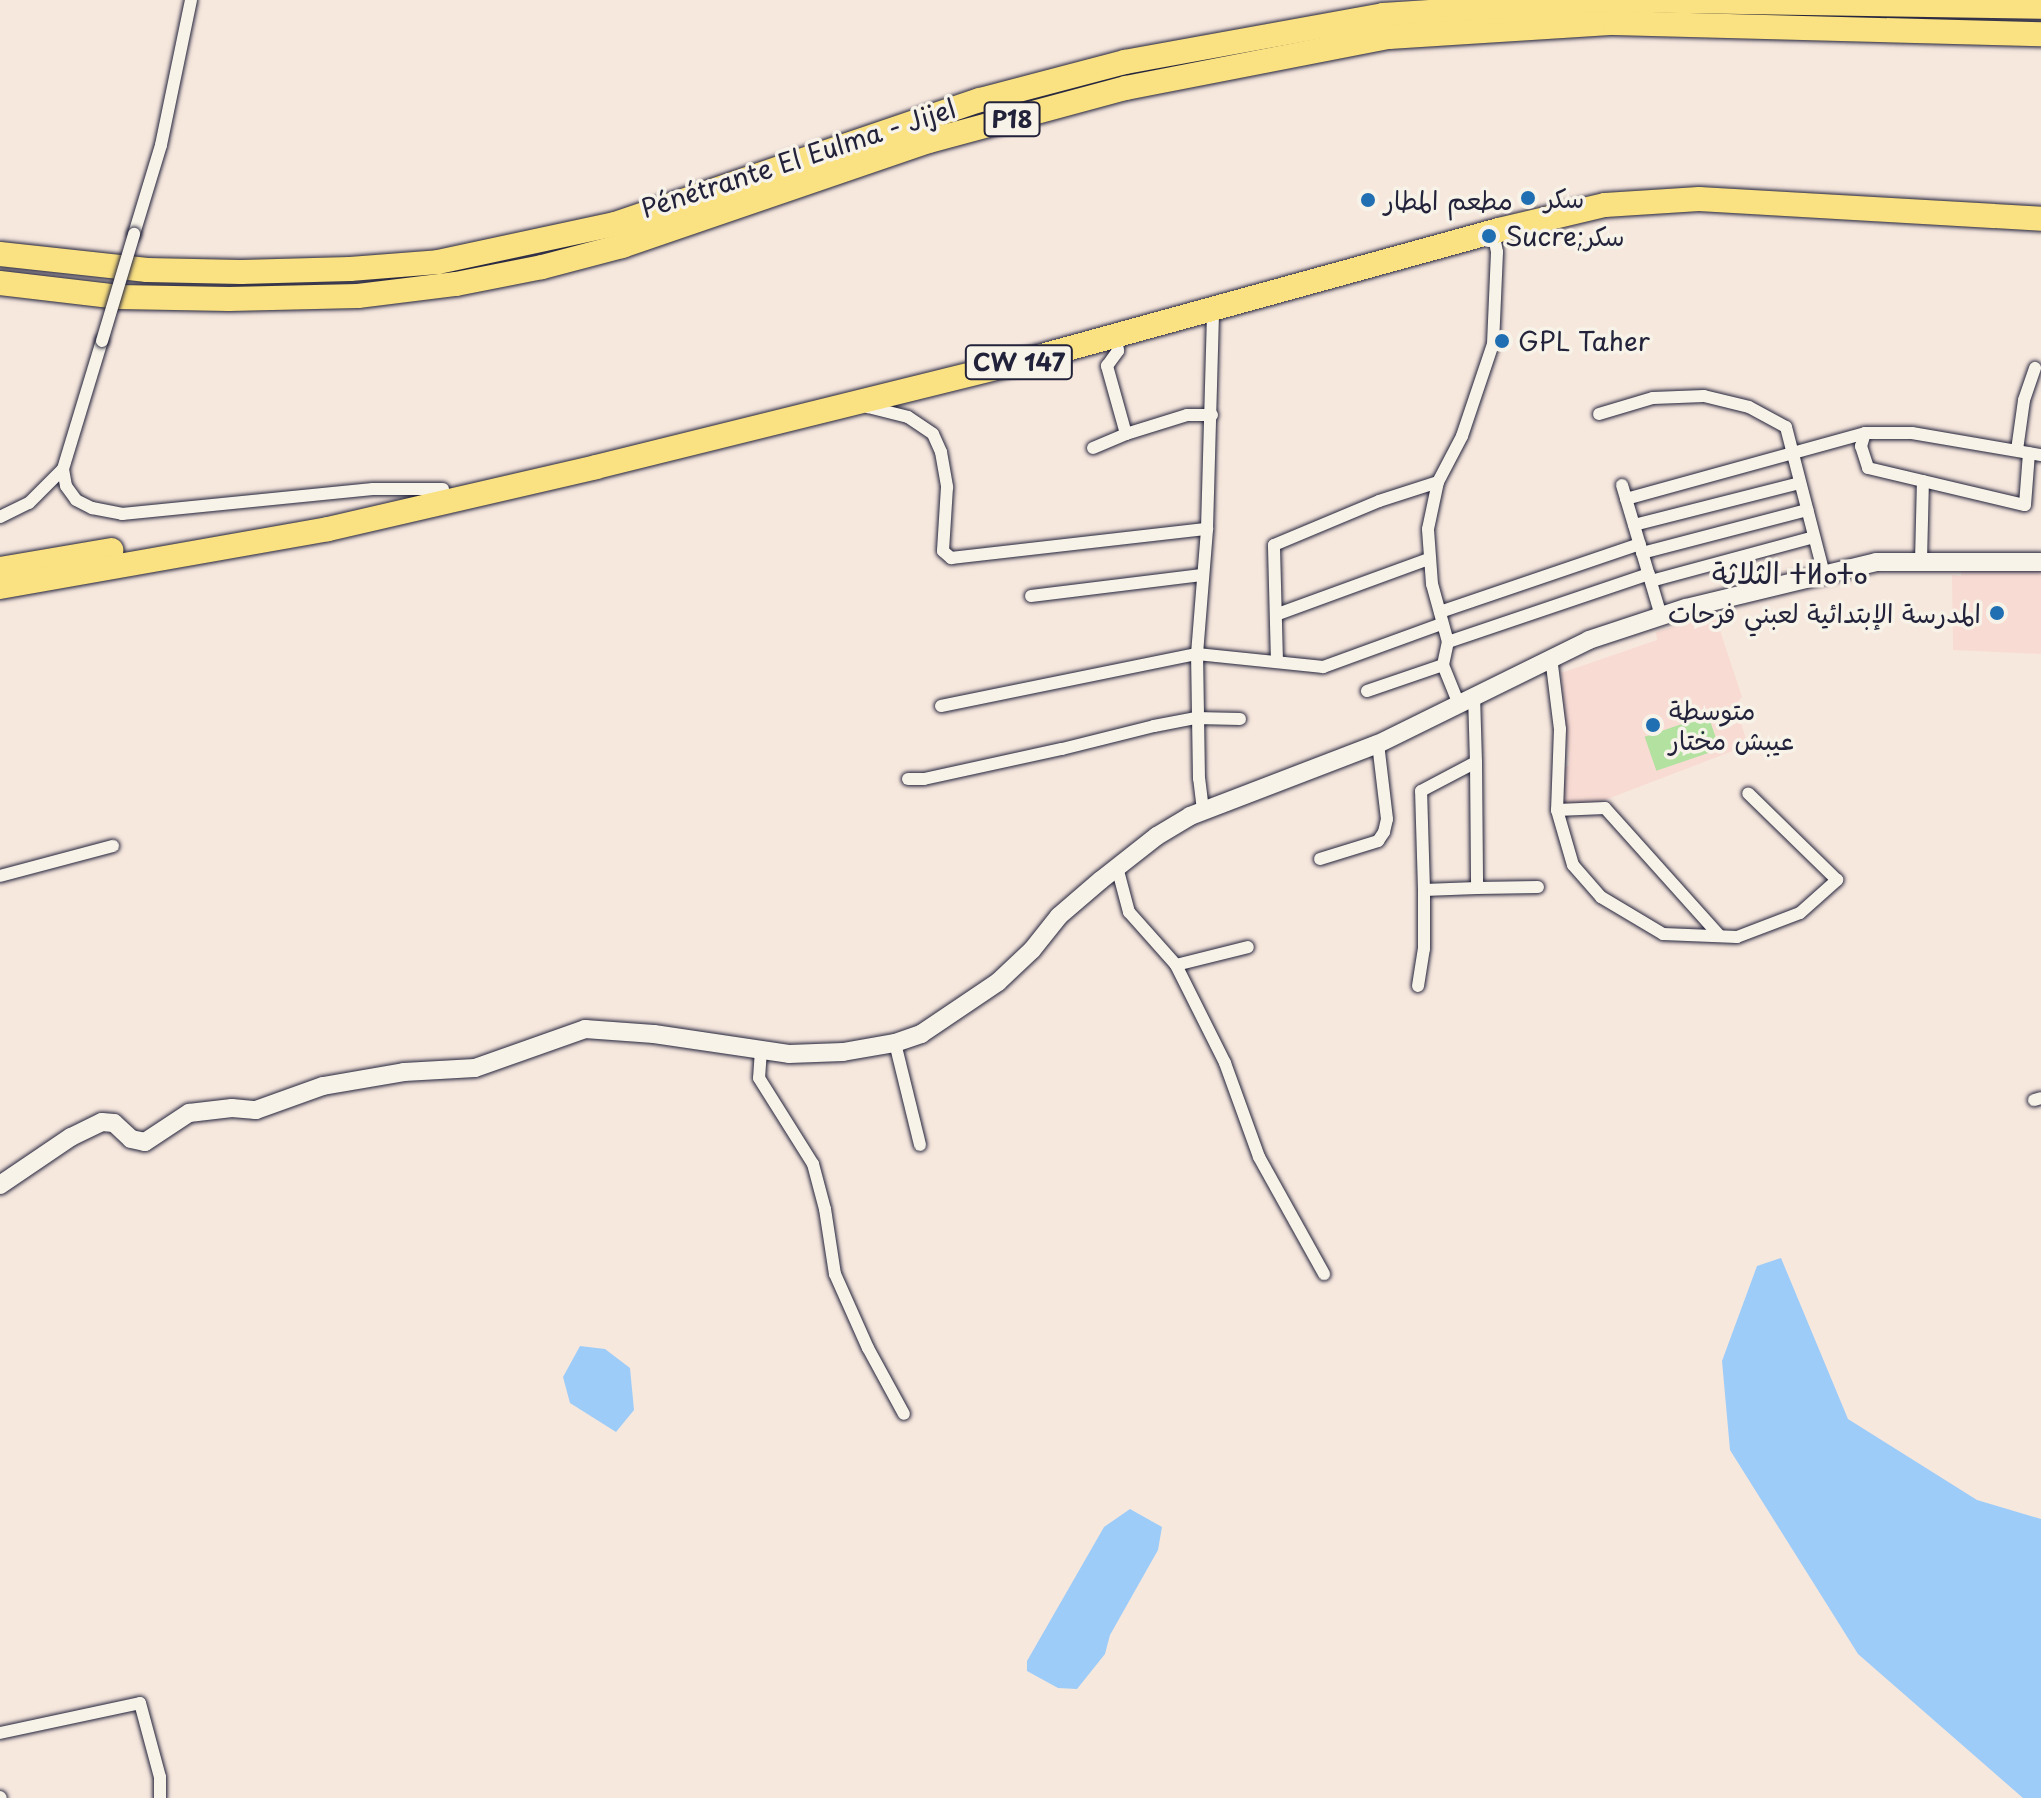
<!DOCTYPE html>
<html>
<head>
<meta charset="utf-8">
<style>
  body { margin:0 }
  #map { position:relative; width:2041px; height:1798px; overflow:hidden; background:#f7e8de; font-family:"Playpen Sans","Playpen Sans Arabic","Noto Sans Tifinagh",sans-serif }
  div>[style] { position:absolute }
  [style*='--x'] { left:calc(var(--x)*1px); top:calc(var(--y)*1px); width:calc(var(--w)*1px); rotate:calc(var(--a)*1deg) }
  .built>* { inset:0; background:#f8dbd3 }
  .green>* { inset:0; background:#b2e1a0; transform-origin:0 0 }
  .water>* { inset:0; background:#9dccf8 }
  .roads { filter:drop-shadow(0 0 2px #22223b) drop-shadow(0 0 2px #22223b) }
  .street>* { height:12px; margin:-6px; padding:0 6px; transform-origin:6px; border-radius:6px; background:#f7f3e8 }
  .secondary>* { height:18px; margin:-9px; padding:0 9px; transform-origin:9px; border-radius:9px; background:#f7f3e8 }
  .highway>* { height:24px; margin:-12px; padding:0 12px; transform-origin:12px; border-radius:12px; background:#fae181 }
  .bridges { filter:drop-shadow(0 0 2px #22223b) drop-shadow(0 0 2px #22223b) }
  .street-bridge>* { height:12px; margin:-6px; padding:0 6px; transform-origin:6px; border-radius:6px; background:#f7f3e8 }
  .dots>* { width:22px; height:22px; translate:-50% -50%; box-sizing:border-box; border:4px solid #f7f3e8; border-radius:50% }
  span { translate:-50% -50%; white-space:nowrap; text-align:center; line-height:1.15; -webkit-text-stroke:7px #f7f3e8; paint-order:stroke }
  .shield-label span { padding:2px 6px; background:#f7f3e8; border:2px solid; border-radius:6px; -webkit-text-stroke-width:0 }
  .shield-label { font-size:24px; color:#22223b; font-weight:700 }
  .street-label { font-size:26px; color:#22223b }
  .poi-label { font-size:26px; color:#22223b }
  .left { translate:0 -50%; text-align:left }
  .right { translate:-100% -50%; text-align:right }
  .quarter-label { font-size:30px; color:#22223b }
</style>
</head>
<body>
<div id="map">
  <div class="built">
    <div style="clip-path:polygon(1962px 569px,2041px 571px,2041px 654px,1953px 650px,1952px 575px,1961px 576px)"></div>
    <div style="clip-path:polygon(1715px 615px,1742px 697px,1735px 705px,1748px 745px,1592px 805px,1565px 805px,1561px 770px,1569px 765px,1561px 673px,1657px 640px,1656px 632px)"></div>
  </div>
  <div class="green">
    <div style="left:1708px;top:715px;width:36px;height:67px;rotate:71deg"></div>
  </div>
  <div class="water">
    <div style="clip-path:polygon(1781px 1258px,1848px 1419px,1977px 1500px,2041px 1519px,2041px 1798px,2023px 1798px,1858px 1654px,1730px 1450px,1722px 1361px,1757px 1266px)"></div>
    <div style="clip-path:polygon(580px 1346px,605px 1349px,630px 1368px,634px 1410px,616px 1432px,570px 1403px,563px 1377px)"></div>
    <div style="clip-path:polygon(1130px 1509px,1162px 1527px,1158px 1550px,1110px 1635px,1105px 1654px,1077px 1689px,1058px 1688px,1027px 1671px,1027px 1661px,1104px 1527px)"></div>
  </div>
  <div class="roads">
    <div class="street">
      <div style="--x:134;--y:234;--w:93;--a:-73.1"></div>
      <div style="--x:161;--y:145;--w:148;--a:-78.3"></div>
      <div style="--x:865;--y:402;--w:6;--a:59"></div>
      <div style="--x:868;--y:407;--w:41;--a:14"></div>
      <div style="--x:908;--y:417;--w:30;--a:34"></div>
      <div style="--x:933;--y:434;--w:20;--a:66"></div>
      <div style="--x:941;--y:452;--w:36;--a:80"></div>
      <div style="--x:947;--y:487;--w:64;--a:93.6"></div>
      <div style="--x:943;--y:551;--w:11;--a:41"></div>
      <div style="--x:951;--y:558;--w:258;--a:-6.5"></div>
      <div style="--x:1599;--y:414;--w:56;--a:-16.5"></div>
      <div style="--x:1653;--y:398;--w:51;--a:-2.2"></div>
      <div style="--x:1704;--y:396;--w:46;--a:13.7"></div>
      <div style="--x:1749;--y:407;--w:42;--a:28.4"></div>
      <div style="--x:1786;--y:427;--w:152;--a:75.5"></div>
      <div style="--x:1865;--y:433;--w:14;--a:107"></div>
      <div style="--x:1861;--y:446;--w:23;--a:72"></div>
      <div style="--x:1868;--y:468;--w:161;--a:13.3"></div>
      <div style="--x:2025;--y:505;--w:52;--a:-85.6"></div>
      <div style="--x:1126;--y:434;--w:64;--a:-17.3"></div>
      <div style="--x:1187;--y:415;--w:25;--a:0"></div>
      <div style="--x:1093;--y:448;--w:36;--a:-23"></div>
      <div style="--x:1126;--y:434;--w:71;--a:-105.6"></div>
      <div style="--x:1107;--y:366;--w:19;--a:-54"></div>
      <div style="--x:1118;--y:351;--w:15;--a:-98"></div>
      <div style="--x:2017;--y:450;--w:50;--a:-82"></div>
      <div style="--x:2024;--y:400;--w:34;--a:-71"></div>
      <div style="--x:63;--y:469;--w:17;--a:80"></div>
      <div style="--x:66;--y:486;--w:17;--a:54"></div>
      <div style="--x:76;--y:500;--w:18;--a:27"></div>
      <div style="--x:92;--y:508;--w:31;--a:11"></div>
      <div style="--x:122;--y:514;--w:252;--a:-5.7"></div>
      <div style="--x:373;--y:489;--w:70;--a:0"></div>
      <div style="--x:1622;--y:485;--w:137;--a:73.4"></div>
      <div style="--x:1626;--y:499;--w:248;--a:-15.4"></div>
      <div style="--x:1865;--y:433;--w:47;--a:0"></div>
      <div style="--x:1912;--y:433;--w:131;--a:9.7"></div>
      <div style="--x:0;--y:517;--w:32;--a:-26"></div>
      <div style="--x:29;--y:503;--w:48;--a:-45"></div>
      <div style="--x:63;--y:469;--w:134;--a:-73.1"></div>
      <div style="--x:1634;--y:525;--w:171;--a:-14.2"></div>
      <div style="--x:1642;--y:553;--w:171;--a:-14.6"></div>
      <div style="--x:1921;--y:561;--w:80;--a:-88.6"></div>
      <div style="--x:1651;--y:581;--w:169;--a:-15.1"></div>
      <div style="--x:1031;--y:596;--w:172;--a:-7"></div>
      <div style="--x:1440;--y:612;--w:211;--a:-18.8"></div>
      <div style="--x:1278;--y:614;--w:160;--a:-20.1"></div>
      <div style="--x:1448;--y:642;--w:212;--a:-18.7"></div>
      <div style="--x:1551;--y:657;--w:73;--a:82.9"></div>
      <div style="--x:1560;--y:729;--w:81;--a:92.1"></div>
      <div style="--x:1557;--y:810;--w:57;--a:73.8"></div>
      <div style="--x:1573;--y:865;--w:43;--a:48.8"></div>
      <div style="--x:1601;--y:897;--w:72;--a:30.8"></div>
      <div style="--x:1663;--y:934;--w:74;--a:2.3"></div>
      <div style="--x:1737;--y:937;--w:67;--a:-20.9"></div>
      <div style="--x:1800;--y:913;--w:50;--a:-41.7"></div>
      <div style="--x:1837;--y:880;--w:124;--a:-135.7"></div>
      <div style="--x:1277;--y:662;--w:117;--a:-91.5"></div>
      <div style="--x:1274;--y:545;--w:114;--a:-22.7"></div>
      <div style="--x:1379;--y:501;--w:62;--a:-17.9"></div>
      <div style="--x:1367;--y:691;--w:80;--a:-18.9"></div>
      <div style="--x:1474;--y:695;--w:67;--a:88.3"></div>
      <div style="--x:1476;--y:762;--w:126;--a:89.5"></div>
      <div style="--x:1477;--y:888;--w:53;--a:177.8"></div>
      <div style="--x:1424;--y:890;--w:99;--a:-91.7"></div>
      <div style="--x:1421;--y:791;--w:62;--a:-27.8"></div>
      <div style="--x:1458;--y:702;--w:40;--a:-112"></div>
      <div style="--x:1443;--y:665;--w:24;--a:-78"></div>
      <div style="--x:1448;--y:642;--w:60;--a:-105.4"></div>
      <div style="--x:1432;--y:584;--w:55;--a:-94.2"></div>
      <div style="--x:1428;--y:529;--w:48;--a:-78"></div>
      <div style="--x:1438;--y:482;--w:52;--a:-62.4"></div>
      <div style="--x:1462;--y:436;--w:97;--a:-71.4"></div>
      <div style="--x:1493;--y:344;--w:92;--a:-87.5"></div>
      <div style="--x:1497;--y:252;--w:20;--a:-101"></div>
      <div style="--x:941;--y:706;--w:261;--a:-11.5"></div>
      <div style="--x:1197;--y:654;--w:127;--a:5.9"></div>
      <div style="--x:1323;--y:667;--w:126;--a:-20"></div>
      <div style="--x:908;--y:779;--w:16;--a:0"></div>
      <div style="--x:924;--y:779;--w:141;--a:-12.3"></div>
      <div style="--x:1062;--y:749;--w:95;--a:-14"></div>
      <div style="--x:1154;--y:726;--w:43;--a:-10.8"></div>
      <div style="--x:1196;--y:718;--w:44;--a:1.3"></div>
      <div style="--x:1203;--y:810;--w:31;--a:-97"></div>
      <div style="--x:1199;--y:779;--w:125;--a:-90.9"></div>
      <div style="--x:1197;--y:654;--w:125;--a:-85.4"></div>
      <div style="--x:1207;--y:529;--w:219;--a:-88.4"></div>
      <div style="--x:1557;--y:810;--w:48;--a:-2.4"></div>
      <div style="--x:1605;--y:808;--w:172;--a:48.1"></div>
      <div style="--x:1320;--y:859;--w:61;--a:-17.2"></div>
      <div style="--x:1378;--y:841;--w:11;--a:-56"></div>
      <div style="--x:1384;--y:832;--w:13;--a:-77"></div>
      <div style="--x:1387;--y:819;--w:76;--a:-96.8"></div>
      <div style="--x:1117;--y:867;--w:47;--a:75.1"></div>
      <div style="--x:1129;--y:912;--w:71;--a:48.4"></div>
      <div style="--x:1176;--y:965;--w:110;--a:63.4"></div>
      <div style="--x:1225;--y:1063;--w:100;--a:70.1"></div>
      <div style="--x:1259;--y:1157;--w:134;--a:60.9"></div>
      <div style="--x:0;--y:876;--w:117;--a:-14.9"></div>
      <div style="--x:1477;--y:888;--w:61;--a:-0.9"></div>
      <div style="--x:1176;--y:965;--w:74;--a:-14"></div>
      <div style="--x:1418;--y:986;--w:37;--a:-81"></div>
      <div style="--x:1424;--y:949;--w:59;--a:-90"></div>
      <div style="--x:895;--y:1043;--w:105;--a:76.2"></div>
      <div style="--x:761;--y:1050;--w:28;--a:94"></div>
      <div style="--x:759;--y:1078;--w:102;--a:57.9"></div>
      <div style="--x:813;--y:1164;--w:47;--a:75.1"></div>
      <div style="--x:825;--y:1209;--w:66;--a:81.3"></div>
      <div style="--x:835;--y:1274;--w:81;--a:66"></div>
      <div style="--x:868;--y:1348;--w:75;--a:61.4"></div>
      <div style="--x:2034;--y:1100;--w:7;--a:-16"></div>
      <div style="--x:0;--y:1733;--w:143;--a:-12.1"></div>
      <div style="--x:140;--y:1703;--w:77;--a:74.9"></div>
      <div style="--x:160;--y:1777;--w:21;--a:90"></div>
      <div style="--x:0;--y:1797;--w:1;--a:45"></div>
    </div>
    <div class="secondary">
      <div style="--x:0;--y:1185;--w:86;--a:-34.1"></div>
      <div style="--x:71;--y:1137;--w:34;--a:-26"></div>
      <div style="--x:102;--y:1122;--w:12;--a:5"></div>
      <div style="--x:114;--y:1123;--w:23;--a:43"></div>
      <div style="--x:131;--y:1139;--w:14;--a:12"></div>
      <div style="--x:145;--y:1142;--w:53;--a:-33.4"></div>
      <div style="--x:189;--y:1113;--w:43;--a:-6.6"></div>
      <div style="--x:232;--y:1108;--w:24;--a:5"></div>
      <div style="--x:256;--y:1110;--w:71;--a:-19.7"></div>
      <div style="--x:323;--y:1086;--w:82;--a:-9.8"></div>
      <div style="--x:404;--y:1072;--w:71;--a:-3.2"></div>
      <div style="--x:475;--y:1068;--w:117;--a:-19.5"></div>
      <div style="--x:585;--y:1029;--w:69;--a:4.1"></div>
      <div style="--x:654;--y:1034;--w:136;--a:8.4"></div>
      <div style="--x:789;--y:1054;--w:54;--a:-2.1"></div>
      <div style="--x:843;--y:1052;--w:53;--a:-9.8"></div>
      <div style="--x:895;--y:1043;--w:28;--a:-19"></div>
      <div style="--x:921;--y:1034;--w:93;--a:-34"></div>
      <div style="--x:998;--y:982;--w:47;--a:-43.3"></div>
      <div style="--x:1032;--y:950;--w:43;--a:-51.5"></div>
      <div style="--x:1059;--y:916;--w:55;--a:-40.6"></div>
      <div style="--x:1101;--y:880;--w:71;--a:-38.2"></div>
      <div style="--x:1157;--y:836;--w:39;--a:-31"></div>
      <div style="--x:1190;--y:816;--w:201;--a:-21"></div>
      <div style="--x:1378;--y:744;--w:235;--a:-26.2"></div>
      <div style="--x:1589;--y:640;--w:102;--a:-18.3"></div>
      <div style="--x:1686;--y:608;--w:195;--a:-13.6"></div>
      <div style="--x:1876;--y:562;--w:165;--a:0"></div>
    </div>
    <div class="highway">
      <div style="--x:0;--y:254;--w:148;--a:6.2"></div>
      <div style="--x:147;--y:270;--w:94;--a:1.2"></div>
      <div style="--x:241;--y:272;--w:109;--a:-1.6"></div>
      <div style="--x:350;--y:269;--w:88;--a:-4.5"></div>
      <div style="--x:438;--y:262;--w:181;--a:-12.1"></div>
      <div style="--x:615;--y:224;--w:385;--a:-18.8"></div>
      <div style="--x:980;--y:100;--w:150;--a:-14.7"></div>
      <div style="--x:1125;--y:62;--w:262;--a:-10.3"></div>
      <div style="--x:1383;--y:15;--w:234;--a:-3.7"></div>
      <div style="--x:1617;--y:0;--w:424;--a:0.9"></div>
      <div style="--x:0;--y:283;--w:120;--a:6.7"></div>
      <div style="--x:119;--y:297;--w:110;--a:1"></div>
      <div style="--x:229;--y:299;--w:129;--a:-1.3"></div>
      <div style="--x:358;--y:296;--w:99;--a:-7"></div>
      <div style="--x:456;--y:284;--w:88;--a:-11.2"></div>
      <div style="--x:542;--y:267;--w:83;--a:-14.7"></div>
      <div style="--x:622;--y:246;--w:324;--a:-18.9"></div>
      <div style="--x:929;--y:141;--w:204;--a:-15.1"></div>
      <div style="--x:1126;--y:88;--w:268;--a:-11"></div>
      <div style="--x:1389;--y:37;--w:225;--a:-3.6"></div>
      <div style="--x:1614;--y:23;--w:427;--a:1.5"></div>
      <div style="--x:0;--y:569;--w:113;--a:-9.7"></div>
      <div style="--x:0;--y:587;--w:333;--a:-10"></div>
      <div style="--x:328;--y:529;--w:275;--a:-13"></div>
      <div style="--x:596;--y:467;--w:433;--a:-13.9"></div>
      <div style="--x:1016;--y:363;--w:501;--a:-15.4"></div>
      <div style="--x:1499;--y:230;--w:109;--a:-13.3"></div>
      <div style="--x:1605;--y:205;--w:94;--a:-3.7"></div>
      <div style="--x:1699;--y:199;--w:343;--a:3.3"></div>
    </div>
  </div>
  <div class="bridges">
    <div class="street-bridge">
      <div style="--x:102;--y:341;--w:112;--a:-73.3"></div>
    </div>
  </div>
  <div class="dots">
    <div style="left:1528px;top:198px;background:#1f6fb2"></div>
    <div style="left:1368px;top:200px;background:#1f6fb2"></div>
    <div style="left:1489px;top:236px;background:#1f6fb2"></div>
    <div style="left:1502px;top:341px;background:#1f6fb2"></div>
    <div style="left:1997px;top:613px;background:#1f6fb2"></div>
    <div style="left:1653px;top:725px;background:#1f6fb2"></div>
  </div>
  <div class="shield-label">
    <span style="left:1012px;top:119px">P18</span>
    <span style="left:1019px;top:362px">CW 147</span>
  </div>
  <div class="street-label">
    <span style="left:798px;top:158px;rotate:-18deg">Pénétrante El Eulma - Jijel</span>
  </div>
  <div class="poi-label">
    <span class="left" style="left:1544px;top:198px">سكر</span>
    <span class="left" style="left:1384px;top:200px">مطعم المطار</span>
    <span class="left" style="left:1505px;top:236px">Sucre;سكر</span>
    <span class="left" style="left:1518px;top:341px">GPL Taher</span>
    <span class="right" style="left:1981px;top:613px">المدرسة الإبتدائية لعبني فرحات</span>
    <span class="left" style="left:1669px;top:725px">متوسطة<br>عيبش مختار</span>
  </div>
  <div class="quarter-label">
    <span style="left:1790px;top:572px">الثلاثة ⵜⵍⴰⵜⴰ</span>
  </div>
</div>
</body>
</html>
